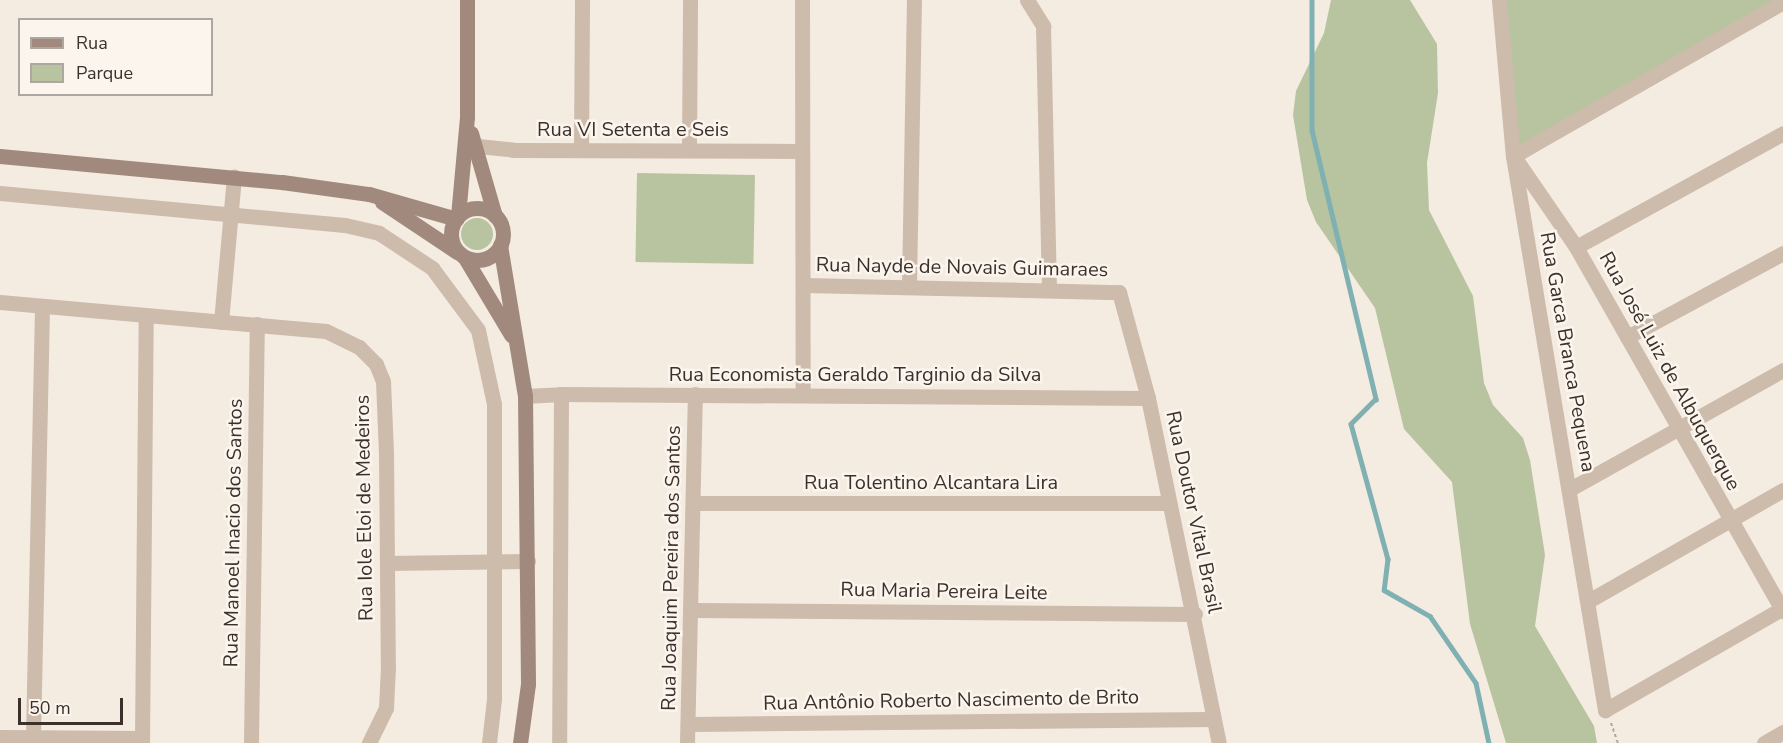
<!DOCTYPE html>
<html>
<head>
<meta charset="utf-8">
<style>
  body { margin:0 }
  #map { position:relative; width:1783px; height:743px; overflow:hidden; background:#f4ebe1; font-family:"Nunito Sans",sans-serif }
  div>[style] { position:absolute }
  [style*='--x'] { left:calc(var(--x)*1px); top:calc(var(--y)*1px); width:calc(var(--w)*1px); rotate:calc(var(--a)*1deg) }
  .green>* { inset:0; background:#b8c4a0; transform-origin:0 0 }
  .round { border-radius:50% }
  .stream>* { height:4.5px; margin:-2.25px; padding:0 2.25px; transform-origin:2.25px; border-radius:2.25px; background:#7fb0b2 }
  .path>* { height:2px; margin-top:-1px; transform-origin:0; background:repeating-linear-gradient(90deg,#b9a596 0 3px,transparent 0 6px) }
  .street>* { height:15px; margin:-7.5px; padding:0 7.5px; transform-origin:7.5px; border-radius:7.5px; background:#cdbbac }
  .secondary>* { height:15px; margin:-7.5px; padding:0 7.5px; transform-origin:7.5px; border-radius:7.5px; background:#a18a7d }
  .secondary>.ring { margin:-7.5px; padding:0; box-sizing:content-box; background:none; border:15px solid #a18a7d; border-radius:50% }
  span { translate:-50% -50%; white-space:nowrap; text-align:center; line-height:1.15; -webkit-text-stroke:5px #fbf5ee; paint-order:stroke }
  .street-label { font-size:20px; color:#3b302b }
  .legend { position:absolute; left:18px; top:18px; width:195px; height:78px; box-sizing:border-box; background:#fbf5ee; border:2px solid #aea6a0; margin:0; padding:8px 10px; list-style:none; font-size:18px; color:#3b302b }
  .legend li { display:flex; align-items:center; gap:12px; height:30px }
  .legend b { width:30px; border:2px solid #aea6a0 }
  .scale { position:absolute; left:18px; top:698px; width:105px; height:27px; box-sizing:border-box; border:3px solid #3b302b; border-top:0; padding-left:8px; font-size:18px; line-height:21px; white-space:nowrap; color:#3b302b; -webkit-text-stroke:4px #fbf5ee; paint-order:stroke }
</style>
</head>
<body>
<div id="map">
  <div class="green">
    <div style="clip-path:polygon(1331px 0,1410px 0,1437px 44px,1438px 93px,1427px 163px,1429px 210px,1473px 296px,1484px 383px,1493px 405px,1523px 438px,1530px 460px,1545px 555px,1535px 626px,1594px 726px,1597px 743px,1506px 743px,1470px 624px,1452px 482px,1404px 429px,1375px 308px,1316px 222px,1307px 200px,1293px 115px,1296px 91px,1324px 33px)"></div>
    <div style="clip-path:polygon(1493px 0,1783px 0,1783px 5px,1521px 161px)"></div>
    <div style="left:637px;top:173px;width:118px;height:89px;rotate:1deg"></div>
    <div class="round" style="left:461px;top:218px;width:32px;height:32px"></div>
  </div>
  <div class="stream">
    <div style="--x:1312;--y:0;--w:130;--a:90"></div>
    <div style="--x:1312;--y:130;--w:277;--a:76.6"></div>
    <div style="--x:1376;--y:399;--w:35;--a:135"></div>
    <div style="--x:1351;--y:424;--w:140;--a:74.7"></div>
    <div style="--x:1388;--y:559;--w:31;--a:97"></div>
    <div style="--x:1384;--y:590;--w:53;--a:29.5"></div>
    <div style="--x:1430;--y:616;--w:81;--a:55.5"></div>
    <div style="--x:1476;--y:683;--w:61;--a:77.8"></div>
  </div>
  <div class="path">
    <div style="--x:1611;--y:723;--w:21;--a:71"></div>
  </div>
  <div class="street">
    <div style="--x:802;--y:0;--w:393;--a:89.9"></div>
    <div style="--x:1027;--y:0;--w:31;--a:58"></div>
    <div style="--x:1043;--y:26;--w:263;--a:88.7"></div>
    <div style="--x:1499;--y:0;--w:157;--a:84.9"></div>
    <div style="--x:1513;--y:156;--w:562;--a:80.57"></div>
    <div style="--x:1605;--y:710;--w:205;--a:-29.8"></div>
    <div style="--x:466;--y:138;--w:14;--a:34"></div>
    <div style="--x:478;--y:146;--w:36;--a:6"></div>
    <div style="--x:514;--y:150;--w:288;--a:0.2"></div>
    <div style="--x:581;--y:149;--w:149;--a:-89.6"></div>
    <div style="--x:689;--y:150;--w:150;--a:-89.6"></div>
    <div style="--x:1513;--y:156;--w:311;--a:-29.7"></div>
    <div style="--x:1517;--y:161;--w:104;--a:55.5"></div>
    <div style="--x:1576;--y:247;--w:419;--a:60.4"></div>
    <div style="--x:0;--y:193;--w:346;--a:5.3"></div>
    <div style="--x:345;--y:225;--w:35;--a:13"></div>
    <div style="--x:379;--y:233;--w:64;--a:33.4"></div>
    <div style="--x:432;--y:268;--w:77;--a:53.4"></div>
    <div style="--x:478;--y:330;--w:76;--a:77.8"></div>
    <div style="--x:494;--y:404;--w:295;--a:90"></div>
    <div style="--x:494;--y:699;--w:44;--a:96.5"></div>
    <div style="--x:1576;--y:247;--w:236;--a:-28.8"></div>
    <div style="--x:804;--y:285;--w:315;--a:1.3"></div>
    <div style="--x:1119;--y:292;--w:110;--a:74.7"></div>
    <div style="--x:1148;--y:398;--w:352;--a:78.4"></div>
    <div style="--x:909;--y:285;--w:285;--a:-89"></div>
    <div style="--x:0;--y:302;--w:327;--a:5.1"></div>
    <div style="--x:326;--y:331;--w:37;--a:26"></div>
    <div style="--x:359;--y:347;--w:24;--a:45"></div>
    <div style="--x:376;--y:364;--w:18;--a:68"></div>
    <div style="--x:383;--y:381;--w:72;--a:87.6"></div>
    <div style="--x:386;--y:453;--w:214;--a:89.5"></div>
    <div style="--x:388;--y:667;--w:41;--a:92.8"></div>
    <div style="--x:386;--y:708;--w:39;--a:116"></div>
    <div style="--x:221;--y:322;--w:146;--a:-84.9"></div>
    <div style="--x:1627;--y:337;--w:177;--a:-28.3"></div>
    <div style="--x:561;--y:394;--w:587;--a:0.39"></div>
    <div style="--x:525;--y:396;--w:36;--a:-3"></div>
    <div style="--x:561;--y:394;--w:349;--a:90.3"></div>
    <div style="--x:1570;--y:489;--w:244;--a:-29.2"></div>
    <div style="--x:693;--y:503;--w:476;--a:0"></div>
    <div style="--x:387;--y:563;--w:141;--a:-0.8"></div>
    <div style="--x:1590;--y:600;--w:222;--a:-29.7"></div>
    <div style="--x:691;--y:610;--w:504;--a:0.45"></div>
    <div style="--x:690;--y:724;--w:523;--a:-0.55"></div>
    <div style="--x:0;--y:737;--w:142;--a:0.4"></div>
    <div style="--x:33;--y:737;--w:431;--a:-88.8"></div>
    <div style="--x:142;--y:743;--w:426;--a:-89.5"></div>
    <div style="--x:251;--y:743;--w:419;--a:-89.2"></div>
    <div style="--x:687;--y:743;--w:349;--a:-88.7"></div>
    <div style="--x:1764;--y:743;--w:22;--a:-30"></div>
  </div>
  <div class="secondary">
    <div style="--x:471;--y:133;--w:86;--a:73.9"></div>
    <div style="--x:0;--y:156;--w:283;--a:5.3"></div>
    <div style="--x:282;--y:182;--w:88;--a:7.9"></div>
    <div style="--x:369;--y:194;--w:91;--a:16"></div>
    <div style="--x:382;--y:202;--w:90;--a:33.7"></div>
    <div class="ring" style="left:451px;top:208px;width:37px;height:37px"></div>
    <div style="--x:458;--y:216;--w:99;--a:-84.8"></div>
    <div style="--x:467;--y:117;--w:117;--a:-90"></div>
    <div style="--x:500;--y:245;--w:153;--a:80.6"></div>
    <div style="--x:525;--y:396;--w:288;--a:89.4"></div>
    <div style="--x:528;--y:684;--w:60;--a:97.7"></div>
    <div style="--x:465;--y:258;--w:90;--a:59.1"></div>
  </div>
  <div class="street-label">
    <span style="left:633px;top:129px">Rua VI Setenta e Seis</span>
    <span style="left:962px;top:267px;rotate:1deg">Rua Nayde de Novais Guimaraes</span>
    <span style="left:1568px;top:352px;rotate:80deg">Rua Garca Branca Pequena</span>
    <span style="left:1670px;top:371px;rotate:61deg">Rua José Luiz de Albuquerque</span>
    <span style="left:855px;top:374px">Rua Economista Geraldo Targinio da Silva</span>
    <span style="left:931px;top:482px">Rua Tolentino Alcantara Lira</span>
    <span style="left:364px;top:508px;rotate:-91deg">Rua Iole Eloi de Medeiros</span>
    <span style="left:1194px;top:512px;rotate:78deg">Rua Doutor Vital Brasil</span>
    <span style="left:233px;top:533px;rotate:-89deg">Rua Manoel Inacio dos Santos</span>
    <span style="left:671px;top:568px;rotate:-89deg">Rua Joaquim Pereira dos Santos</span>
    <span style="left:944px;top:591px;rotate:1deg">Rua Maria Pereira Leite</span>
    <span style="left:951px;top:700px;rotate:-1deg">Rua Antônio Roberto Nascimento de Brito</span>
  </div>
  <ul class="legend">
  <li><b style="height:8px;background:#a18a7d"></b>Rua</li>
  <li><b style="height:16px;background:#b8c4a0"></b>Parque</li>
  </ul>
  <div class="scale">50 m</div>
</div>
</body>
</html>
